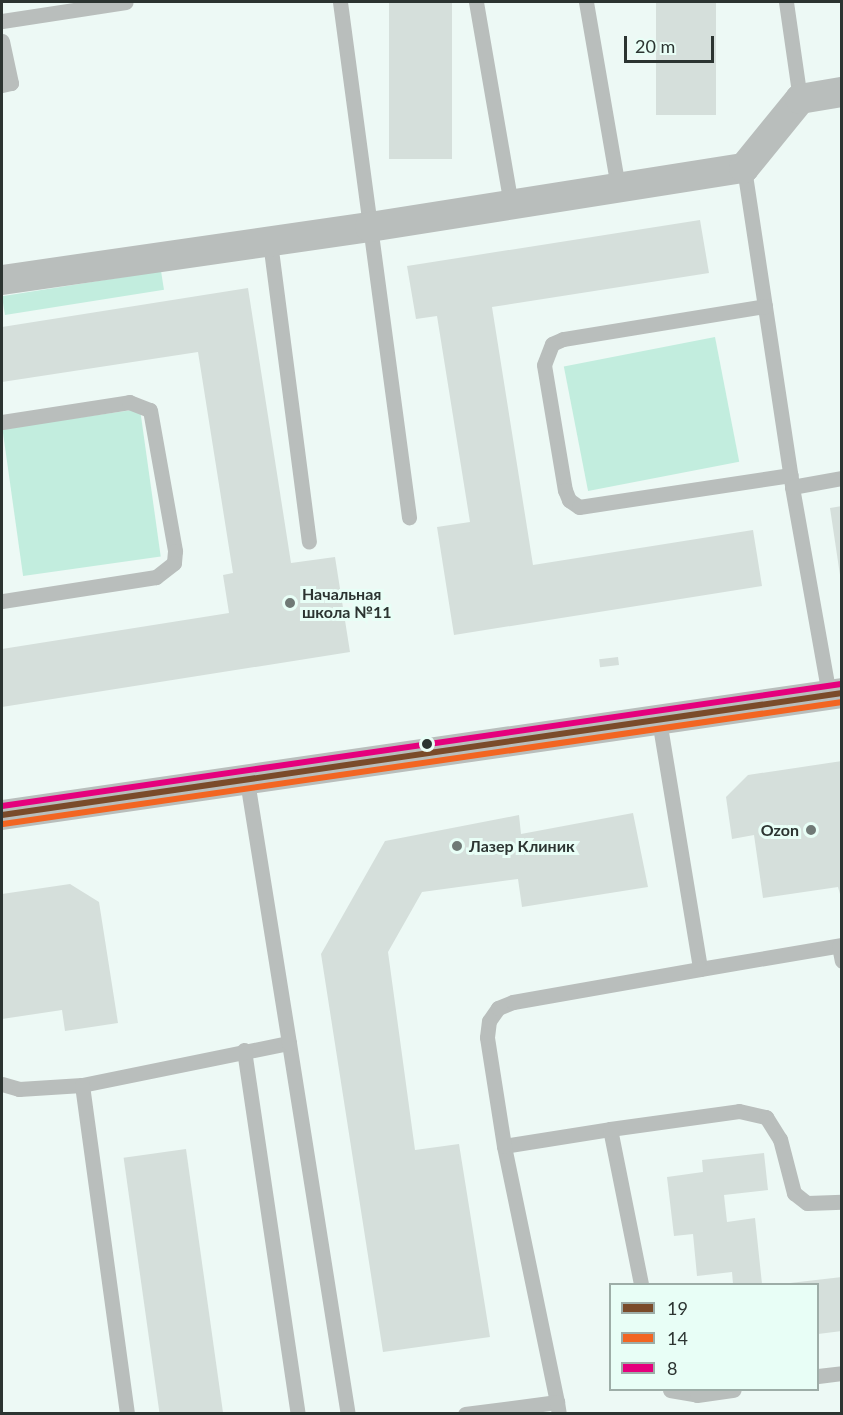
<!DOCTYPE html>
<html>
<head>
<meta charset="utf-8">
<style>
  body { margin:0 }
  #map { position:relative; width:843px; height:1415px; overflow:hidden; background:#edf9f5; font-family:Lato,sans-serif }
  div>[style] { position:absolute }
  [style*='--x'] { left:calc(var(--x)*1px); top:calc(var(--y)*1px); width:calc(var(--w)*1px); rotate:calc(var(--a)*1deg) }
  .green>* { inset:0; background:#c2edde; transform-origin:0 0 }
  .building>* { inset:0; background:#d5dfdb; transform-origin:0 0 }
  .lane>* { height:15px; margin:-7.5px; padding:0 7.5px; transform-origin:7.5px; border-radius:7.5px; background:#b9bebc }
  .street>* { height:30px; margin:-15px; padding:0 15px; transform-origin:15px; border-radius:15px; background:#b9bebc }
  .bus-1>* { height:6px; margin:-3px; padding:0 3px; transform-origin:3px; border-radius:3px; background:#7a4b2a }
  .bus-2>* { height:6px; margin:-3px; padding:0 3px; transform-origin:3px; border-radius:3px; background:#f26522 }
  .bus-3>* { height:6px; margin:-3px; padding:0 3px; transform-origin:3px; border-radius:3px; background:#e5007d }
  .dots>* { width:16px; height:16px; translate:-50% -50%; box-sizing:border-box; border:3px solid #e8fef6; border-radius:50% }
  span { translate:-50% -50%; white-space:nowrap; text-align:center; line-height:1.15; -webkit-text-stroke:6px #e8fef6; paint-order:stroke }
  .poi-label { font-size:16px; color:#2c3431; font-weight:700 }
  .left { translate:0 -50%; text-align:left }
  .right { translate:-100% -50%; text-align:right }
  .frame { position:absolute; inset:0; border:3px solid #2c3431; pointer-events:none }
  .legend { position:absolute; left:609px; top:1283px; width:210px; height:108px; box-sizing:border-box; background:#e8fef6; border:2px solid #9dada7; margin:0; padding:8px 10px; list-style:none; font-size:18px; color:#2c3431 }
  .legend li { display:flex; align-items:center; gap:12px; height:30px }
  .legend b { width:30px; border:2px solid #9dada7 }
  .scale { position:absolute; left:624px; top:36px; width:90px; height:27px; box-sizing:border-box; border:3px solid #2c3431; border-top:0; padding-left:8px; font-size:18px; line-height:21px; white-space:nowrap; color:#2c3431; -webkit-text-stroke:4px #e8fef6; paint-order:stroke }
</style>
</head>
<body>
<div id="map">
  <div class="green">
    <div style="left:161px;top:271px;width:19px;height:161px;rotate:81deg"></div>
    <div style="left:715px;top:337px;width:127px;height:154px;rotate:79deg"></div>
    <div style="left:140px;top:409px;width:149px;height:139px;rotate:82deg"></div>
  </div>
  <div class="building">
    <div style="left:389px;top:2px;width:63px;height:157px"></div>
    <div style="left:656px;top:2px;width:60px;height:113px"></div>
    <div style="clip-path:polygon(700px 220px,709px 273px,492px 307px,533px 565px,753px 530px,762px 586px,454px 635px,437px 527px,470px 522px,437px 316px,416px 319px,407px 266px)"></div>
    <div style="clip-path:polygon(248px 288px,291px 563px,335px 557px,350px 652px,2px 707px,2px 649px,229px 613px,223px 575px,233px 573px,198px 352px,2px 382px,2px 327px)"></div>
    <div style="clip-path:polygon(842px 506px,842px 575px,840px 575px,830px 508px)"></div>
    <div style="left:618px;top:657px;width:8px;height:19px;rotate:83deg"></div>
    <div style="clip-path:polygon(842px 761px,842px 901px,838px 887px,763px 898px,754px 835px,732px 839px,726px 797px,748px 775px)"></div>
    <div style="clip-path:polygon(633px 813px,648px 887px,522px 907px,518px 879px,422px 892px,388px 952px,415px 1150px,459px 1144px,490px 1337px,383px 1352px,321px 954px,385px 841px,519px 815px,521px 834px)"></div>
    <div style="clip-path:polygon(70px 884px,99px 902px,118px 1023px,65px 1031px,62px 1010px,2px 1019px,2px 894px)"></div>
    <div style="left:186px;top:1149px;width:268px;height:63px;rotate:82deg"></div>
    <div style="clip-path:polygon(764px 1153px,768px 1190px,724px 1195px,727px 1222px,755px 1218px,762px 1284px,733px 1284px,732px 1272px,697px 1276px,693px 1234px,674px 1236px,667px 1177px,703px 1172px,702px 1160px)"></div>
    <div style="clip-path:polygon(842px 1277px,842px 1331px,818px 1334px,818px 1284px,790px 1283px)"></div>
  </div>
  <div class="lane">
    <div style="--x:340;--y:2;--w:520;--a:82.37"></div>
    <div style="--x:476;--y:2;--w:206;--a:80.2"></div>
    <div style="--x:586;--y:2;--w:189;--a:80.2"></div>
    <div style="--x:786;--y:2;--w:98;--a:81.8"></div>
    <div style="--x:2;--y:21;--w:125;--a:-8.7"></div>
    <div style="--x:2;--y:41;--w:43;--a:77.9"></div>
    <div style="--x:11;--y:83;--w:9;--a:167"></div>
    <div style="--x:744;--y:168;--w:323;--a:81.4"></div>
    <div style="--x:792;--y:487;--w:211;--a:79.9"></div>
    <div style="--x:270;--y:242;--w:302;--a:82.6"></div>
    <div style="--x:765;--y:306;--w:205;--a:170.7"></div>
    <div style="--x:563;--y:339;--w:12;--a:156"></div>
    <div style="--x:552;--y:344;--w:22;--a:111"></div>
    <div style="--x:544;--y:365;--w:127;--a:80.5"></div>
    <div style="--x:565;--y:490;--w:11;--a:68"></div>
    <div style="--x:569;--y:500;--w:12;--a:35"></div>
    <div style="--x:579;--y:507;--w:214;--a:-8.6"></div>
    <div style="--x:2;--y:422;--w:129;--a:-8.9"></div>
    <div style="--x:129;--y:402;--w:22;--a:21"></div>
    <div style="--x:150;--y:410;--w:143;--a:79.9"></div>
    <div style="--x:175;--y:551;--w:12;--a:95"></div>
    <div style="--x:174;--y:563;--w:23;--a:142"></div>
    <div style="--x:156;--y:577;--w:156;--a:171.1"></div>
    <div style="--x:792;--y:487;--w:51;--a:-10.2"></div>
    <div style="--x:659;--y:720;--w:252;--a:80.6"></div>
    <div style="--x:700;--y:969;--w:144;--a:-9.6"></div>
    <div style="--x:839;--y:946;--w:15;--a:79"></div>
    <div style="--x:289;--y:1043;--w:376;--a:81"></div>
    <div style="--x:244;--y:1050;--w:368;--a:81.6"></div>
    <div style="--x:2;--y:1084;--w:18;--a:16"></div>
    <div style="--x:19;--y:1089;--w:63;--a:-3.6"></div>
    <div style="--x:82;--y:1085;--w:211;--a:-11.5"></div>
    <div style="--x:289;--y:1043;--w:265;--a:-99.1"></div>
    <div style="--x:82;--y:1085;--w:332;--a:82.2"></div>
    <div style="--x:504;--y:1146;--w:107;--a:-9.1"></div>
    <div style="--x:641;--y:1284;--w:158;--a:-101.3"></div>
    <div style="--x:610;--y:1129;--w:130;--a:-7.9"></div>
    <div style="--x:739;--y:1111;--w:28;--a:13"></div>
    <div style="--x:766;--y:1117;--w:26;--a:58"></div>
    <div style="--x:780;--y:1139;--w:56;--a:75.5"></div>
    <div style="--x:794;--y:1193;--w:16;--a:38"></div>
    <div style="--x:807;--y:1203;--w:35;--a:-2"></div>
    <div style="--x:818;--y:1376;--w:24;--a:-7"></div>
    <div style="--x:670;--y:1390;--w:27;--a:10"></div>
    <div style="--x:697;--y:1395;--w:37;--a:-8"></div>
    <div style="--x:557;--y:1402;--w:261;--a:-101.7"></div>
    <div style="--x:504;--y:1146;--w:110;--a:-98.9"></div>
    <div style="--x:487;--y:1037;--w:16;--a:-83"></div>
    <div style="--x:489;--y:1021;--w:16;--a:-55"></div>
    <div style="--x:498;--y:1008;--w:16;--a:-22"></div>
    <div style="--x:513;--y:1002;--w:190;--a:-10"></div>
    <div style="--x:465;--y:1414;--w:93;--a:-7.4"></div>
    <div style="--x:557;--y:1402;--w:12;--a:81"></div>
  </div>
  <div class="street">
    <div style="--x:2;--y:280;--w:372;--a:-8.2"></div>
    <div style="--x:370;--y:227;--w:379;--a:-9"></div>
    <div style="--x:744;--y:168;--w:89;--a:-50.9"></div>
    <div style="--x:800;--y:99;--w:43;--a:-9.5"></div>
    <div style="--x:2;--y:815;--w:849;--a:-8.26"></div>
  </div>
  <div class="bus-1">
    <div style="--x:2;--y:815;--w:849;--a:-8.26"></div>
  </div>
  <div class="bus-2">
    <div style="--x:3;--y:824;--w:848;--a:-8.27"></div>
  </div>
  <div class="bus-3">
    <div style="--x:2;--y:806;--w:848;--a:-8.27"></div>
  </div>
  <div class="dots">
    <div style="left:290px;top:603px;background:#707976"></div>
    <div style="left:427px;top:744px;background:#2c3431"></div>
    <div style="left:811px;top:830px;background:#707976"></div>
    <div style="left:457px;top:846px;background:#707976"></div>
  </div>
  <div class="poi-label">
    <span class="left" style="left:302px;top:603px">Начальная<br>школа №11</span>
    <span class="right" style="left:799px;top:830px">Ozon</span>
    <span class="left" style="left:469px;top:846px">Лазер Клиник</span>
  </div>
  <div class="frame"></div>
  <ul class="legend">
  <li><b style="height:8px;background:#7a4b2a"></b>19</li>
  <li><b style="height:8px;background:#f26522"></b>14</li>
  <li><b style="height:8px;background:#e5007d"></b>8</li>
  </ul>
  <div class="scale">20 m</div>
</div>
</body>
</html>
